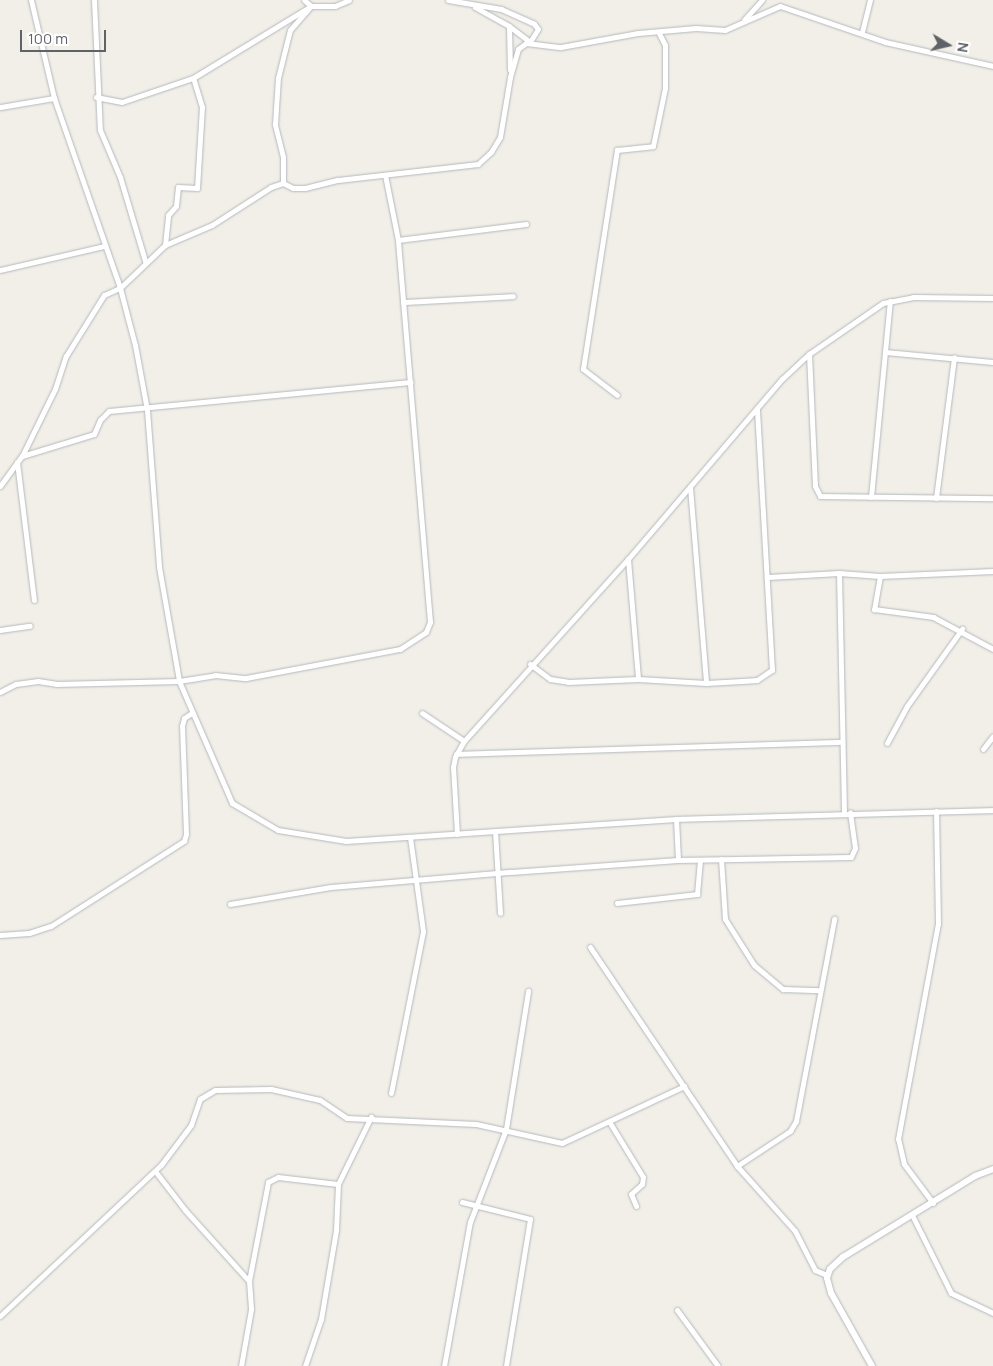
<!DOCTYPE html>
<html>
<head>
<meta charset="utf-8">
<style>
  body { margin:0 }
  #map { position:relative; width:993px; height:1366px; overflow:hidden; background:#f1efe8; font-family:Manrope,sans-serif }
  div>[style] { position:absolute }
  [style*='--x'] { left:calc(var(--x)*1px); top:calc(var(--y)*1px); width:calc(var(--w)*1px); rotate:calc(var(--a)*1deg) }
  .roads { filter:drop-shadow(0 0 1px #b5b8bc) drop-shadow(0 0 1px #b5b8bc) }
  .minor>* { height:5px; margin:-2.5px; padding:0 2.5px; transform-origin:2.5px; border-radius:2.5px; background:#fff }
  .tertiary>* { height:6px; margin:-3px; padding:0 3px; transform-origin:3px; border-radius:3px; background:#fff }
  span { translate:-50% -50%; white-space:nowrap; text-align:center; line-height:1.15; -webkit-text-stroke:5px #fff; paint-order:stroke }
  .north { position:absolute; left:923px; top:20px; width:50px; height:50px; -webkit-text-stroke:4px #fff; paint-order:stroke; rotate:99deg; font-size:14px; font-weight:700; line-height:20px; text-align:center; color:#5f6368 }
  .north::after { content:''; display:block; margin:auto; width:18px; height:22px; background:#5f6368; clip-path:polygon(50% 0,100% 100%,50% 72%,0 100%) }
  .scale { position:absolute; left:20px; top:30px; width:86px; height:22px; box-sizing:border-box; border:2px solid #5f6368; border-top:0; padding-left:6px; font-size:15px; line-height:18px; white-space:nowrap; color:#5f6368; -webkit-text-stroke:4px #fff; paint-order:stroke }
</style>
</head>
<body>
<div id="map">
  <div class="roads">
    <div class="minor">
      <div style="--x:31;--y:0;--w:101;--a:76.8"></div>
      <div style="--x:54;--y:98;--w:201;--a:70.8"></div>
      <div style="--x:120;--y:288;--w:59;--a:75.3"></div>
      <div style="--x:135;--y:345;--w:66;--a:79.5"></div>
      <div style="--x:147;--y:410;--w:157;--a:85.6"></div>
      <div style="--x:159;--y:567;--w:116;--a:80"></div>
      <div style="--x:179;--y:681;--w:133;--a:66.5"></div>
      <div style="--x:232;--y:803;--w:53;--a:30.4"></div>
      <div style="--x:278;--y:830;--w:69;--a:9.2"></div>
      <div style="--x:346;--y:841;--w:331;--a:-3.8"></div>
      <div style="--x:676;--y:819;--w:317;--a:-1.6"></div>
      <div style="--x:94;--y:0;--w:130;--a:87.4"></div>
      <div style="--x:100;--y:130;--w:51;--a:66.9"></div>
      <div style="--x:120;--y:177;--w:88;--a:73.4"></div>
      <div style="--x:448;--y:0;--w:54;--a:9.6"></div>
      <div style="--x:501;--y:9;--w:36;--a:24"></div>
      <div style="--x:534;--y:24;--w:6;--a:51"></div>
      <div style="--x:538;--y:29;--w:15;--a:122"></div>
      <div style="--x:530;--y:42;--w:26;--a:-143"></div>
      <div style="--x:509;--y:26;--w:39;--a:-151"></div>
      <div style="--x:744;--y:20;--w:27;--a:-48"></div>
      <div style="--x:509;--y:26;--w:44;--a:88.7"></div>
      <div style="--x:862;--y:32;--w:33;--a:-76"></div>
      <div style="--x:96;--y:97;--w:26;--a:11"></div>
      <div style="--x:122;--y:102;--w:75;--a:-18.7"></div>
      <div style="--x:193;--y:78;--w:138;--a:-31.4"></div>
      <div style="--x:311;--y:6;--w:24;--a:0"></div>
      <div style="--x:335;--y:6;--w:15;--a:-23"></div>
      <div style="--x:0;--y:107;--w:55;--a:-9.5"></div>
      <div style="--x:283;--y:183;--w:26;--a:-90"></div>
      <div style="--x:283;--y:157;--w:34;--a:-104"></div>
      <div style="--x:275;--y:124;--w:46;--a:-86.3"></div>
      <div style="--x:278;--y:78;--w:49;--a:-76"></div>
      <div style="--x:290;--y:30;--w:32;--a:-49"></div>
      <div style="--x:311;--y:6;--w:9;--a:-139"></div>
      <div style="--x:398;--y:240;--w:129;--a:-7.1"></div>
      <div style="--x:165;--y:245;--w:30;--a:-84"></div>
      <div style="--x:168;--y:215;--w:12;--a:-48"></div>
      <div style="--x:176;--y:206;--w:19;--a:-84"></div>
      <div style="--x:178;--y:187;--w:19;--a:3"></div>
      <div style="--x:197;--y:188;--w:81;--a:-86.5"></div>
      <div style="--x:202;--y:107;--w:30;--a:-107"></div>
      <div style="--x:0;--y:270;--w:107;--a:-13"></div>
      <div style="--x:403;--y:302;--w:110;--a:-3.1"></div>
      <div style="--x:885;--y:352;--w:108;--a:5.3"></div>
      <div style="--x:809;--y:354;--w:132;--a:87.4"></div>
      <div style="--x:815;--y:486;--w:11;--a:63"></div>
      <div style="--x:820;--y:496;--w:173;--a:0.7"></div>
      <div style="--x:617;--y:395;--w:43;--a:-142.6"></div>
      <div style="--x:583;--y:369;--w:222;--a:-81.2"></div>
      <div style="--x:617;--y:150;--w:36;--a:-6"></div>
      <div style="--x:653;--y:146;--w:59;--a:-78.3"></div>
      <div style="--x:665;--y:88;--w:43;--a:-90"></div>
      <div style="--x:665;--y:45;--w:13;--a:-117"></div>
      <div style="--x:22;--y:456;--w:75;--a:-17"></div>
      <div style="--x:94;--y:434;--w:15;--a:-67"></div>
      <div style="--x:100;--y:420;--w:13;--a:-45"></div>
      <div style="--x:109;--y:411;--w:303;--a:-5.5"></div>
      <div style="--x:17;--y:462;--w:139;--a:83"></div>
      <div style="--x:0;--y:486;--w:37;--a:-54"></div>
      <div style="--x:22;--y:456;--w:75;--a:-63.8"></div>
      <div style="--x:55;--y:389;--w:35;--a:-72"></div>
      <div style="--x:66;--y:356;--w:72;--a:-58.1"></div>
      <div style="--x:104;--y:295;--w:17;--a:-24"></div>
      <div style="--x:120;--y:288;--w:62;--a:-43.7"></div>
      <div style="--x:165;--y:245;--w:51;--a:-23.1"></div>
      <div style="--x:212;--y:225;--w:70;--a:-32.8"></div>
      <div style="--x:271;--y:187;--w:13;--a:-18"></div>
      <div style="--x:283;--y:183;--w:11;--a:27"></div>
      <div style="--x:293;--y:188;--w:12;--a:0"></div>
      <div style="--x:305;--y:188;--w:34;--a:-14"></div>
      <div style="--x:338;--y:180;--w:141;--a:-6.5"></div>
      <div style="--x:478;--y:164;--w:18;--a:-43"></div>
      <div style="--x:491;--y:152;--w:17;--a:-59"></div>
      <div style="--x:500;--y:137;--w:61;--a:-80.5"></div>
      <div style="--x:510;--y:77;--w:29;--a:-74"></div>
      <div style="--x:518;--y:49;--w:10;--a:-37"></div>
      <div style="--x:526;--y:43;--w:35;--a:7"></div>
      <div style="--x:561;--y:47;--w:78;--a:-10.3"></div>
      <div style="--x:638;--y:33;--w:58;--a:-4.9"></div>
      <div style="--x:696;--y:28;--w:29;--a:4"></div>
      <div style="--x:725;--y:30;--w:60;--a:-23.6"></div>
      <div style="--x:780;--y:6;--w:111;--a:18.9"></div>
      <div style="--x:885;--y:42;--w:111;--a:12.5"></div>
      <div style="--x:690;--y:487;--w:197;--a:85.3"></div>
      <div style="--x:871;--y:497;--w:197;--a:-84.5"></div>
      <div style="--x:936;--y:498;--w:142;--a:-82.7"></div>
      <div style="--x:628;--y:559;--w:120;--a:85.2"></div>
      <div style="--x:839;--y:573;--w:239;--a:88.8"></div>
      <div style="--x:880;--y:576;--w:34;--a:100"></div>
      <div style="--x:874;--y:609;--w:60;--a:7.7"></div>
      <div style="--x:933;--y:617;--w:68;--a:28.1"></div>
      <div style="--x:768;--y:577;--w:71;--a:-3.2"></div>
      <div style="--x:839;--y:573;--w:41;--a:4.2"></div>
      <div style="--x:880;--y:576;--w:113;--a:-2.5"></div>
      <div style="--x:0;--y:630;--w:30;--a:-8"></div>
      <div style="--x:530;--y:664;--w:25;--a:37"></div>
      <div style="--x:550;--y:679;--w:18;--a:9"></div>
      <div style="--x:568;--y:682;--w:70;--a:-2.5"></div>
      <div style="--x:638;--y:679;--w:68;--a:3.4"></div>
      <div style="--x:706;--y:683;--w:36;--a:-3"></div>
      <div style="--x:742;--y:681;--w:15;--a:-4"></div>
      <div style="--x:757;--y:680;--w:18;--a:-34"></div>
      <div style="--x:772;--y:670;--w:262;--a:-93.3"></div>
      <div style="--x:0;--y:692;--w:18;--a:-27"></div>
      <div style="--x:16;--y:684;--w:22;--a:-8"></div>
      <div style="--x:38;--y:681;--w:18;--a:9"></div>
      <div style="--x:56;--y:684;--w:123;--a:-1.4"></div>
      <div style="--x:179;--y:681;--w:36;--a:-9"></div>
      <div style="--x:215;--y:675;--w:31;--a:6"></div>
      <div style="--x:246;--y:678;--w:157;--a:-10.7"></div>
      <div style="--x:400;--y:649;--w:31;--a:-33"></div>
      <div style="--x:426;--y:632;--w:11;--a:-68"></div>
      <div style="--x:430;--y:622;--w:383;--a:-94.8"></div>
      <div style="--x:398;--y:240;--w:66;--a:-101.3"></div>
      <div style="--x:422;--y:713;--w:50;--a:33.7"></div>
      <div style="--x:887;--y:743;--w:42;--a:-61.6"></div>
      <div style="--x:907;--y:706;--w:95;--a:-54.5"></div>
      <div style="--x:983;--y:749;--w:16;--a:-52"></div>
      <div style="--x:456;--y:754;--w:386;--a:-1.8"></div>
      <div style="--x:676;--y:819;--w:41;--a:87.2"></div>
      <div style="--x:495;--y:831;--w:82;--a:86.5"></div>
      <div style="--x:457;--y:834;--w:67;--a:-93.4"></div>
      <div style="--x:453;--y:767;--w:10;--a:-79"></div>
      <div style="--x:455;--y:757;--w:18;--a:-61"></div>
      <div style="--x:464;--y:741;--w:245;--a:-48"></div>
      <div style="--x:628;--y:559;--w:237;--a:-49.5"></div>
      <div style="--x:782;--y:379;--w:37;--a:-43"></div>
      <div style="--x:809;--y:354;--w:90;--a:-34.6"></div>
      <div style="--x:883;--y:303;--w:31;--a:-11"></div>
      <div style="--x:913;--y:297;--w:80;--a:0.7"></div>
      <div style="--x:721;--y:859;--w:60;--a:86.2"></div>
      <div style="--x:725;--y:919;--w:54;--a:57.8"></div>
      <div style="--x:754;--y:965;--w:38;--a:40"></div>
      <div style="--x:783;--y:989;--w:37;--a:2"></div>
      <div style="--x:617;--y:903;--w:81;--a:-6.4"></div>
      <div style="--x:697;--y:894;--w:34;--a:-85"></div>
      <div style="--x:230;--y:904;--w:102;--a:-9.6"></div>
      <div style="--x:331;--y:887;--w:181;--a:-4.8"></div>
      <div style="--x:511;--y:872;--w:167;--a:-4.1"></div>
      <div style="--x:678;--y:860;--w:173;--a:-1"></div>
      <div style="--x:851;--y:857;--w:10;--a:-66"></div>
      <div style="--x:855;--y:848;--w:36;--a:-98"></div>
      <div style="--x:0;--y:935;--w:29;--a:-4"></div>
      <div style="--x:29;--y:933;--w:23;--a:-18"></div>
      <div style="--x:51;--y:926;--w:158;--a:-32.6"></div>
      <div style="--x:184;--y:841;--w:7;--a:-74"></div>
      <div style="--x:186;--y:834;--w:108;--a:-92.1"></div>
      <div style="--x:182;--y:726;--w:8;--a:-76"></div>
      <div style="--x:184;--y:718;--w:9;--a:-32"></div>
      <div style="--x:590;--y:947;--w:264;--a:56.1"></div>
      <div style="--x:737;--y:1166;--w:87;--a:48.3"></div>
      <div style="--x:795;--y:1231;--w:44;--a:62.9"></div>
      <div style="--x:815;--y:1270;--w:13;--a:23"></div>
      <div style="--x:391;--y:1093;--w:165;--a:-78.8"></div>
      <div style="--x:423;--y:931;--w:95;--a:-97.9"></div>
      <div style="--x:610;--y:1123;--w:63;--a:58.6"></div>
      <div style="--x:643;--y:1177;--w:7;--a:98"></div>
      <div style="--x:642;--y:1184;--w:15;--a:138"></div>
      <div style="--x:631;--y:1194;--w:13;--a:67"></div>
      <div style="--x:737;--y:1166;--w:64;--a:-33.4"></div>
      <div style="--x:790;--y:1131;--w:12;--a:-59"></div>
      <div style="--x:796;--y:1121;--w:206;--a:-79.3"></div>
      <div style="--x:155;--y:1171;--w:49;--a:52.4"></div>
      <div style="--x:185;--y:1210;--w:96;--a:48"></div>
      <div style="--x:462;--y:1202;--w:70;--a:14"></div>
      <div style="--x:530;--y:1219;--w:149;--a:99.3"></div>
      <div style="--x:933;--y:1203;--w:49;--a:-126.6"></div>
      <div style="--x:904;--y:1164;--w:26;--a:-103"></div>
      <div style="--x:898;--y:1139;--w:219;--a:-79.5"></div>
      <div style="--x:938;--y:924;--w:113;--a:-91"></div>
      <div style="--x:912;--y:1215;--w:87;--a:63.4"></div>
      <div style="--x:951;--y:1293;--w:47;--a:25.5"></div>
      <div style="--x:677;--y:1310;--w:69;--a:53.8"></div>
      <div style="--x:0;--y:1316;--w:221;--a:-43.2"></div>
      <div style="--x:161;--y:1165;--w:50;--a:-53.1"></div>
      <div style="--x:191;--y:1125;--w:28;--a:-71"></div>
      <div style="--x:200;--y:1099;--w:17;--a:-31"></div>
      <div style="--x:215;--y:1090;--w:56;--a:-1"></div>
      <div style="--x:271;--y:1089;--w:50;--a:12.7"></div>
      <div style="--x:320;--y:1100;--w:32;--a:34"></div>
      <div style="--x:347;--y:1118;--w:129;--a:2.7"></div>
      <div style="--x:476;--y:1124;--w:88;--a:12.5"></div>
      <div style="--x:562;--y:1143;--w:135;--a:-25"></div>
      <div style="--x:241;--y:1366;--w:58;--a:-80"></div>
      <div style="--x:251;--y:1309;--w:28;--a:-94"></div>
      <div style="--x:249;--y:1281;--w:101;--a:-79.1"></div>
      <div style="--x:268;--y:1182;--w:11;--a:-27"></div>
      <div style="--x:278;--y:1177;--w:60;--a:6.7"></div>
      <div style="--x:305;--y:1366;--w:50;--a:-71.2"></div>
      <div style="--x:321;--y:1319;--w:90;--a:-80.4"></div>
      <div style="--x:336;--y:1230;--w:46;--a:-87.5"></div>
      <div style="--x:338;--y:1184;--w:75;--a:-63.8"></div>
      <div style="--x:444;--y:1366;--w:146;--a:-79.8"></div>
      <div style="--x:470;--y:1222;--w:100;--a:-68.8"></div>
      <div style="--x:506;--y:1129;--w:140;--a:-80.9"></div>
    </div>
    <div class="tertiary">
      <div style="--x:872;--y:1366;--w:84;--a:-119.3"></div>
      <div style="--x:831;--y:1293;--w:16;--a:-105"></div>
      <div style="--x:827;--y:1278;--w:9;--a:-72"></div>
      <div style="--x:830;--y:1269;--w:18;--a:-43"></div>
      <div style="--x:843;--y:1257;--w:155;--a:-31.5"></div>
      <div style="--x:975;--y:1176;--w:19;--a:-21"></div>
    </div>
  </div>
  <div class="north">N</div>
  <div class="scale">100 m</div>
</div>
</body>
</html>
